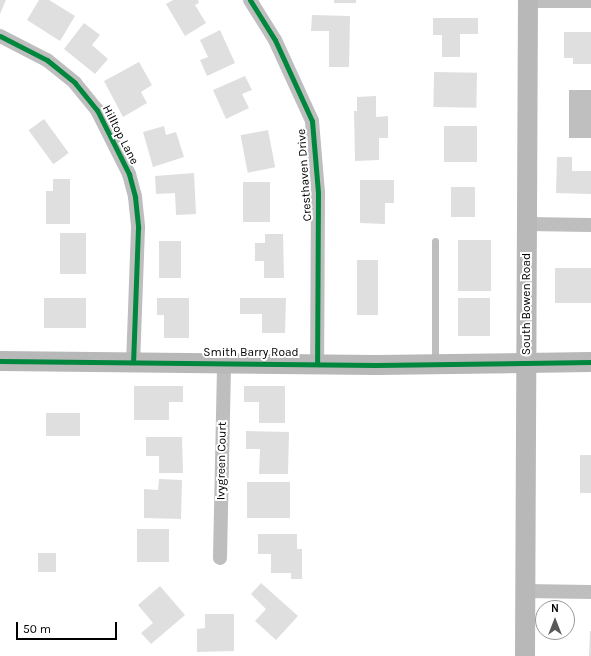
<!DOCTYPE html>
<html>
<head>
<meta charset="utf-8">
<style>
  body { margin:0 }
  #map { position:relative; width:591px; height:656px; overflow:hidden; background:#fff; font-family:Karla,sans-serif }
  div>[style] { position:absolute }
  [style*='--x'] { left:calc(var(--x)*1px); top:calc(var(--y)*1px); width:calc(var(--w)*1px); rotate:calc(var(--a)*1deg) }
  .water>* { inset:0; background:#bfbfbf; transform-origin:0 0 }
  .building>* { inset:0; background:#dfdfdf; transform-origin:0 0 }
  .lane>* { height:7px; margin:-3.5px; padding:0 3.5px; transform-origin:3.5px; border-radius:3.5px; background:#bebebe }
  .street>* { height:14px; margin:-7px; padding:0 7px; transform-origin:7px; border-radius:7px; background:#bebebe }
  .secondary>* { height:20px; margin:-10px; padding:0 10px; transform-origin:10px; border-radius:10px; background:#b8b8b8 }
  .cycleway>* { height:5px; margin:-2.5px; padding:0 2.5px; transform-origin:2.5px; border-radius:2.5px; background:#00873e }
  span { translate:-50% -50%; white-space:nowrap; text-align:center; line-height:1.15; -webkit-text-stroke:4px #fff; paint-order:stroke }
  .street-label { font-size:12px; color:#000 }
  .north { position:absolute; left:535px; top:600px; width:40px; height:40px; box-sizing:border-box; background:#fff; border:1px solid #999; border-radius:50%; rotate:0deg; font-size:11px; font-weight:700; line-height:16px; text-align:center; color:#000 }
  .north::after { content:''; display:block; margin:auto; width:14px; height:18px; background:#595959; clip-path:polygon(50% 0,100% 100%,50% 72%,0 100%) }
  .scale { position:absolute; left:16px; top:622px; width:101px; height:18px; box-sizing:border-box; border:2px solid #000; border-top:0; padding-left:5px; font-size:12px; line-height:14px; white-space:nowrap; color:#000; -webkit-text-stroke:3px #fff; paint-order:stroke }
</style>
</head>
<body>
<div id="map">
  <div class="water">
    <div style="left:569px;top:90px;width:22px;height:48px"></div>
  </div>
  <div class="building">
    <div style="clip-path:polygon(0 0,6px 0,0 14px)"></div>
    <div style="clip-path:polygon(39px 0,49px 0,75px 16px,60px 41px,27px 20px)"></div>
    <div style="clip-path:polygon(173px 0,198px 0,199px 3px,195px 5px,206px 23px,185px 36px,166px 4px)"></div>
    <div style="left:334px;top:0;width:22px;height:3px"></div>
    <div style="clip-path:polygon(312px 15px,350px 16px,349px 67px,329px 67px,329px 31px,311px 31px)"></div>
    <div style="clip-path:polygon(433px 18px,478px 18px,478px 34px,460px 34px,460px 57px,442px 57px,442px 35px,433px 35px)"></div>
    <div style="clip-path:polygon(84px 23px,100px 35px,92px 45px,108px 59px,95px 74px,64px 49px)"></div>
    <div style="clip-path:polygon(220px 30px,235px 63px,207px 76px,200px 60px,208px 57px,200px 40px)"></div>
    <div style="clip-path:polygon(564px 32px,591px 32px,591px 64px,573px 64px,573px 58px,564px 58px)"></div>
    <div style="clip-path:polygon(139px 62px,152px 85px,141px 92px,147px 103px,123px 117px,104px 81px)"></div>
    <div style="left:434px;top:72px;width:43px;height:35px;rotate:1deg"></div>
    <div style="clip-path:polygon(245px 76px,252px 90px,242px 94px,249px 108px,226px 119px,213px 90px)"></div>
    <div style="clip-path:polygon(376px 96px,376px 117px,388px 116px,388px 138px,379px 138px,379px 160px,355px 161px,354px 111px,357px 111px,357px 97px)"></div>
    <div style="left:44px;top:119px;width:42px;height:19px;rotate:54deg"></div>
    <div style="clip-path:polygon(164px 126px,166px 135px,176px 132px,184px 157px,153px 167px,143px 132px)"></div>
    <div style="left:444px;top:126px;width:33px;height:36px"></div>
    <div style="left:268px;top:130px;width:38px;height:28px;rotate:79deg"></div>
    <div style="clip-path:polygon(557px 157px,572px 157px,572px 171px,591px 171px,591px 194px,556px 193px)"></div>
    <div style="clip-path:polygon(194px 173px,196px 214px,176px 215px,175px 193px,156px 194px,155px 176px)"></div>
    <div style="clip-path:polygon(53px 179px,70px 179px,70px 224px,46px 224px,46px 191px,53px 191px)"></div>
    <div style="clip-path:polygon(360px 180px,394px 180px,394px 203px,385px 203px,385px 224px,360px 223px)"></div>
    <div style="left:243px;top:182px;width:27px;height:40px"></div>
    <div style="left:451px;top:187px;width:24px;height:30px"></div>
    <div style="left:60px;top:233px;width:26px;height:41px"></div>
    <div style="clip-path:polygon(265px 234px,283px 234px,284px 278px,264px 278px,264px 261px,255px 261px,255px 243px,265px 243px)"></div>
    <div style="left:458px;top:240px;width:33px;height:51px"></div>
    <div style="left:159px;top:241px;width:22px;height:37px"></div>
    <div style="left:357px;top:260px;width:21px;height:55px"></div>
    <div style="left:555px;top:268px;width:36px;height:35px"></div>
    <div style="left:44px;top:298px;width:42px;height:30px"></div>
    <div style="clip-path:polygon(157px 298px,189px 298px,189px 338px,164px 338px,164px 315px,157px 315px)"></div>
    <div style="clip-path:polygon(240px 298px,286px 298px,285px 333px,262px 333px,262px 314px,240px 314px)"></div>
    <div style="left:458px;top:298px;width:32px;height:38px"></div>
    <div style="clip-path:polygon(134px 386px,183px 386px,183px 402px,169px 402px,169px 420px,134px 420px)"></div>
    <div style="clip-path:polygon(244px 386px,285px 386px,285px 423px,259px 423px,259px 402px,244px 402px)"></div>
    <div style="left:46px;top:413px;width:34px;height:23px"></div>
    <div style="clip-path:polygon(246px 431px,289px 432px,288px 474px,259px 474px,260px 449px,246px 449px)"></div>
    <div style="clip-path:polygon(146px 437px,182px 437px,183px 473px,159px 473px,159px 456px,146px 456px)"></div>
    <div style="left:580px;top:455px;width:11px;height:38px"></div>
    <div style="clip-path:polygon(159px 479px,182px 480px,181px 519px,144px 518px,144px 489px,158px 490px)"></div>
    <div style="left:247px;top:482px;width:43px;height:36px"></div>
    <div style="left:137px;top:529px;width:32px;height:33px"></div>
    <div style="clip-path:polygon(258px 534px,297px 534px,297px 549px,302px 549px,302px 579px,291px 579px,291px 573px,271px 573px,271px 554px,258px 554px)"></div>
    <div style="left:38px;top:553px;width:18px;height:19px"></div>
    <div style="clip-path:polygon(261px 583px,298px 616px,276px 640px,255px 621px,266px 609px,251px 594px)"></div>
    <div style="clip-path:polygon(160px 586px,185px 615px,151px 644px,141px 633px,153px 623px,138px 605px)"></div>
    <div style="clip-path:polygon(205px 614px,234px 614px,234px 651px,197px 652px,197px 629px,205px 628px)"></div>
    <div style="clip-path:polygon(590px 631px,591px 631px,591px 656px,589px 656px)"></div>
  </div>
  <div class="lane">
    <div style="--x:435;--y:364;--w:123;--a:-90"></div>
  </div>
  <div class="street">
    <div style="--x:250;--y:0;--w:47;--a:58"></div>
    <div style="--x:275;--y:40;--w:89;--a:65.4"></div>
    <div style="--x:312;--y:121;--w:71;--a:85.2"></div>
    <div style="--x:318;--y:192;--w:172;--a:90.3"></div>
    <div style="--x:528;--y:1;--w:63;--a:0"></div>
    <div style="--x:0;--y:36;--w:53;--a:27.1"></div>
    <div style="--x:47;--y:60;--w:36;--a:39"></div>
    <div style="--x:75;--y:83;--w:35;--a:51"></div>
    <div style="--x:97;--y:110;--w:72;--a:63.4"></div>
    <div style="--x:129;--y:174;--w:24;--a:75"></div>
    <div style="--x:135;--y:197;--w:31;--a:84"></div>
    <div style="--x:138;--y:228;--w:134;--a:92.1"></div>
    <div style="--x:527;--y:224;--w:64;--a:0.9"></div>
    <div style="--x:220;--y:558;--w:195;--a:-88.8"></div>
    <div style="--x:525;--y:591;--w:66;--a:0.9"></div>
  </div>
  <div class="secondary">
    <div style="--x:0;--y:361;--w:376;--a:0.6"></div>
    <div style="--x:376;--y:365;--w:215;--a:-0.8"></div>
    <div style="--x:525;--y:656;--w:656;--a:-89.74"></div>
  </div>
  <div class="cycleway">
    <div style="--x:250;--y:0;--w:47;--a:58"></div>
    <div style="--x:275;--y:40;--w:89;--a:65.4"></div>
    <div style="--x:312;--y:121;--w:71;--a:85.2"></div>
    <div style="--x:318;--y:192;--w:172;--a:90.3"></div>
    <div style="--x:0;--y:36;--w:53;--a:27.1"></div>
    <div style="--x:47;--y:60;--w:36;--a:39"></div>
    <div style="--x:75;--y:83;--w:35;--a:51"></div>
    <div style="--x:97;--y:110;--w:72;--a:63.4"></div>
    <div style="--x:129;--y:174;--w:24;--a:75"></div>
    <div style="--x:135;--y:197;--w:31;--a:84"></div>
    <div style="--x:138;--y:228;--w:134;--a:92.1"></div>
    <div style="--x:0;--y:361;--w:376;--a:0.6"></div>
    <div style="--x:376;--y:365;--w:215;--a:-0.8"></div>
  </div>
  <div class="street-label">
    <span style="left:120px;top:135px;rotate:63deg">Hilltop Lane</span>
    <span style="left:305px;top:175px;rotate:-94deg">Cresthaven Drive</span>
    <span style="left:527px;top:304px;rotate:-90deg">South Bowen Road</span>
    <span style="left:251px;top:353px">Smith Barry Road</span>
    <span style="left:222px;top:461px;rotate:-89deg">Ivygreen Court</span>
  </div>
  <div class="north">N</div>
  <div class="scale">50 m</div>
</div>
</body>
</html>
